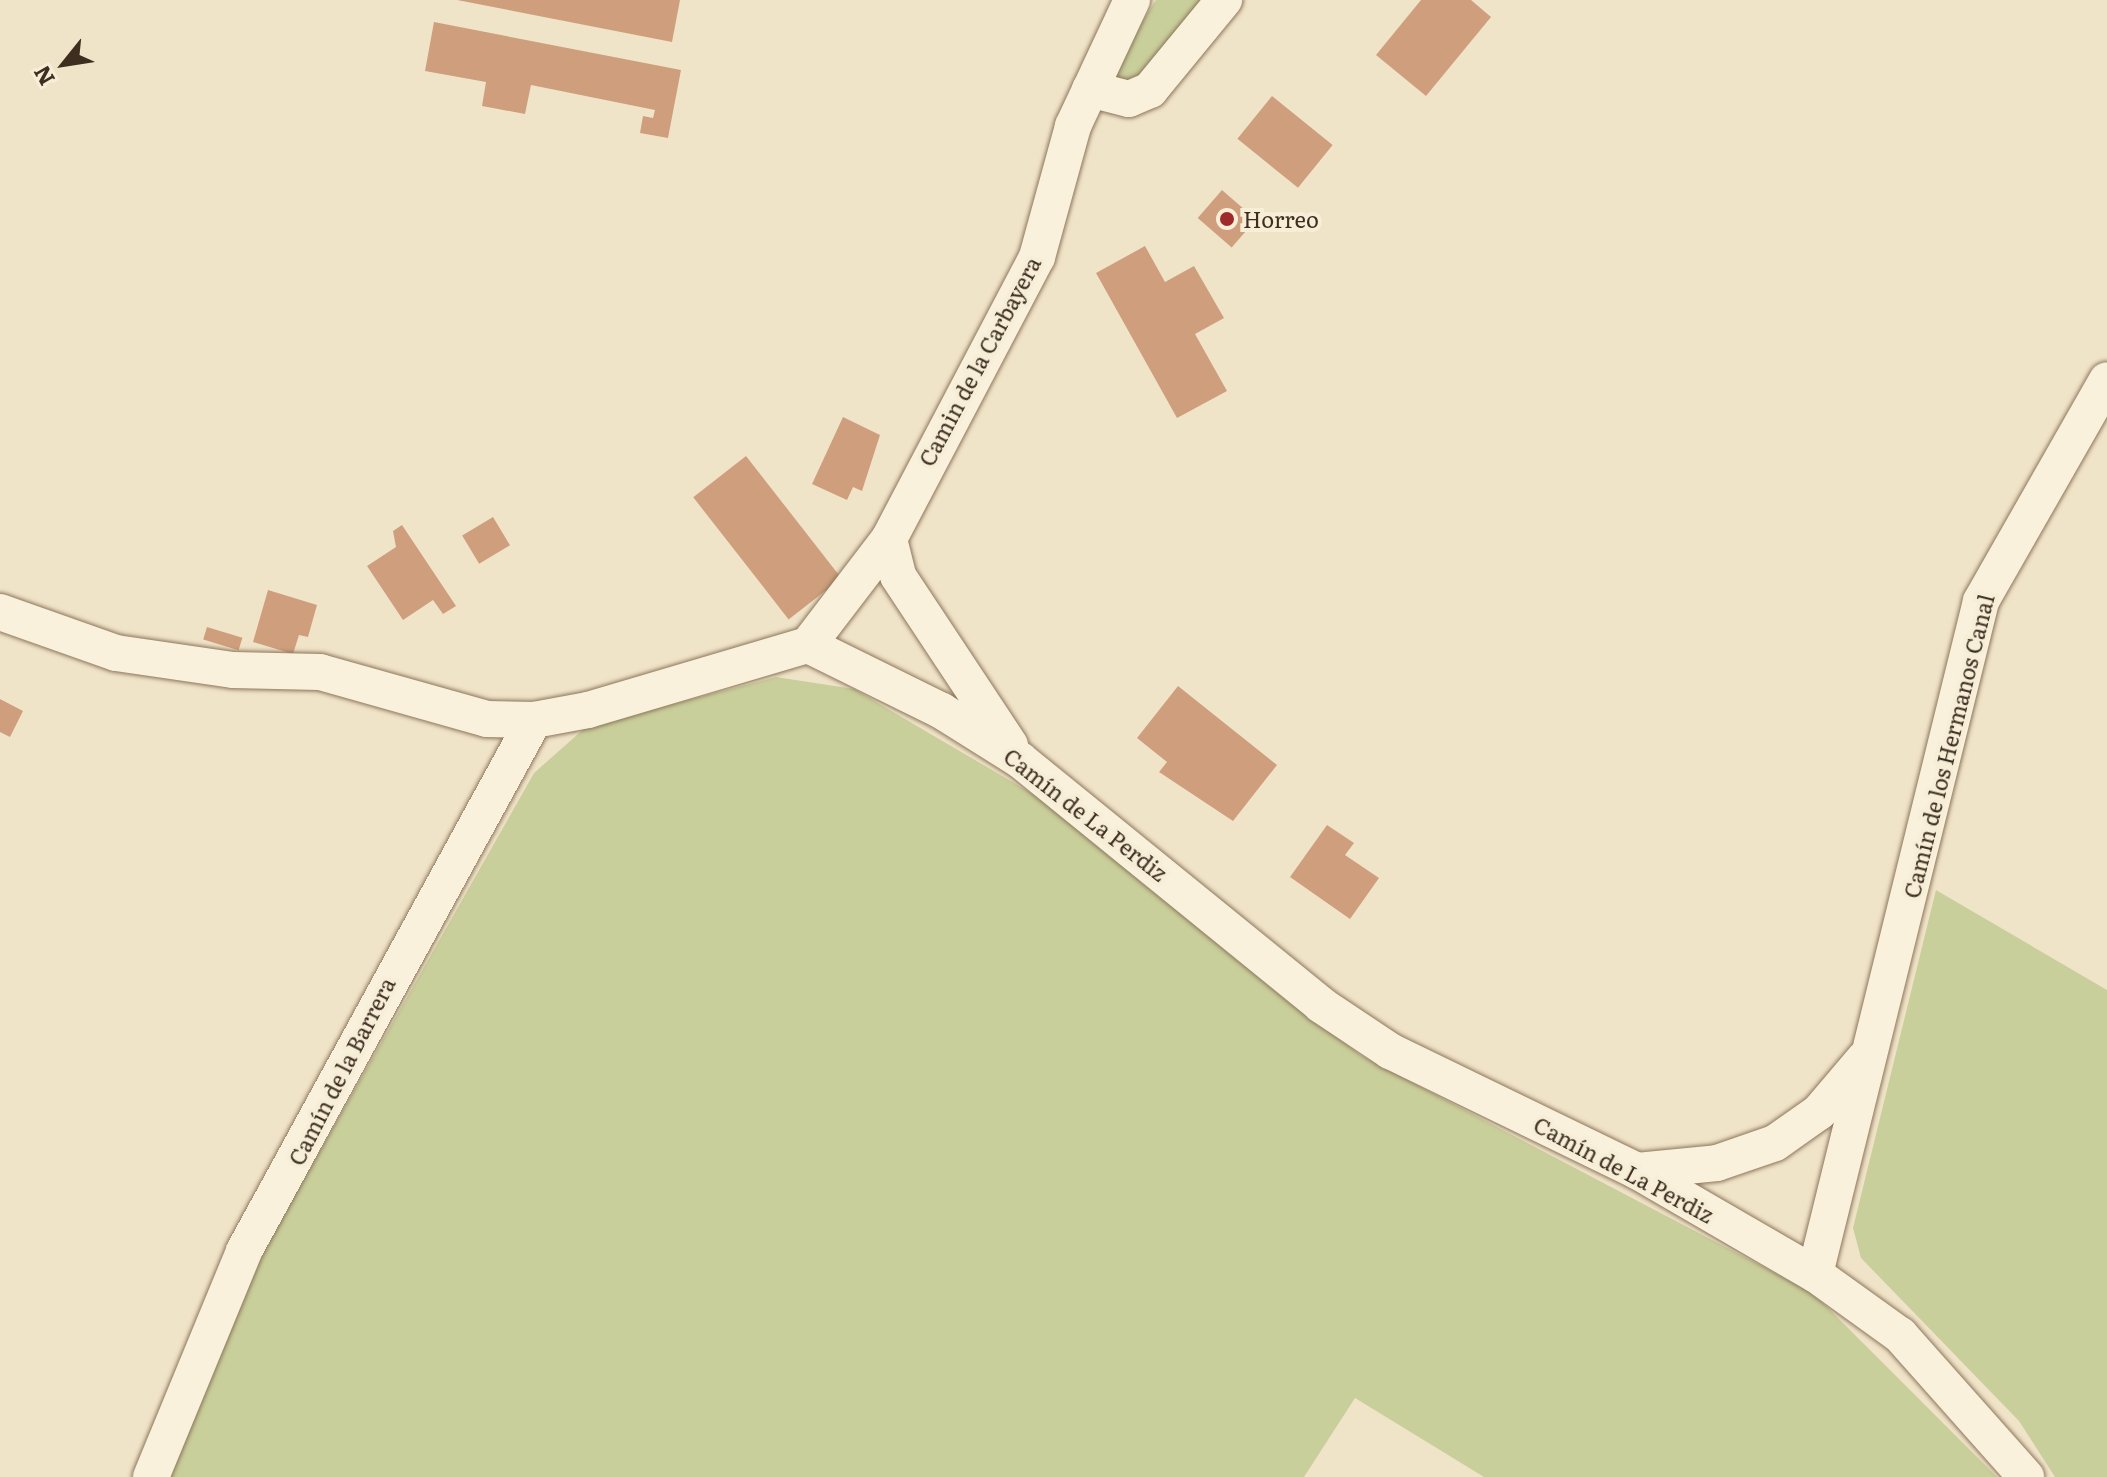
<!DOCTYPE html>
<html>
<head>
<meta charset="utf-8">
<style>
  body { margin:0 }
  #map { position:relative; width:2107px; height:1477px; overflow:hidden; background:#f0e4c8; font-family:Literata,serif }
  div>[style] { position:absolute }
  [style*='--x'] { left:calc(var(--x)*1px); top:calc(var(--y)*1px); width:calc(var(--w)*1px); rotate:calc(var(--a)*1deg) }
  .green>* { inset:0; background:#c9cf9b }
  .building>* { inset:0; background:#cf9f7d; transform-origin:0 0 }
  .roads { filter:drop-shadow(0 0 2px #8d765c) drop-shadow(0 0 2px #8d765c) }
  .minor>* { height:36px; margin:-18px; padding:0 18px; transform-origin:18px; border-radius:18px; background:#faf1dc }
  .dots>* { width:22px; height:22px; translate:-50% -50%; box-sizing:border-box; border:4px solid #f7eed8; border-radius:50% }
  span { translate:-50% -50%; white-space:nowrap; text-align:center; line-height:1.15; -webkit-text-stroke:8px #f7eed8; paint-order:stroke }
  .poi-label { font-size:22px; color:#3d2e20 }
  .left { translate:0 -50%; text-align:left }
  .street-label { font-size:22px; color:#3d2e20 }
  .north { position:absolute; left:24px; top:24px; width:80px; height:80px; -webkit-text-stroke:6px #f7eed8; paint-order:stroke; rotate:240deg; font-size:22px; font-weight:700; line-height:32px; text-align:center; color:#3d2e20 }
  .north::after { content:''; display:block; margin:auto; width:28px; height:36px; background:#3d2e20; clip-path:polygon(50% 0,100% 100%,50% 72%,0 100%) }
</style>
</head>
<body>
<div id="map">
  <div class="green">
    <div style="clip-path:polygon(1156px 0,1205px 0,1139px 81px,1116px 80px,1116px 63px)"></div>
    <div style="clip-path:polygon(776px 677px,854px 689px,1043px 800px,1360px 1055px,1813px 1293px,1997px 1477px,1484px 1477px,1355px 1398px,1304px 1477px,172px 1477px,167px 1473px,247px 1280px,534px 773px,586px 727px)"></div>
    <div style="clip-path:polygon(1936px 890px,2107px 990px,2107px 1477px,2055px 1477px,2019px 1421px,1861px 1258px,1853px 1228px)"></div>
  </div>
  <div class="building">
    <div style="clip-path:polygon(457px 0,680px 0,672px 42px)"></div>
    <div style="clip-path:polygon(1421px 0,1471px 0,1491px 17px,1426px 96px,1376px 55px)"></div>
    <div style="clip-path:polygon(434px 22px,681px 70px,668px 138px,640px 133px,643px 116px,653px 118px,655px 110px,531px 85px,525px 114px,482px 106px,486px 82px,425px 71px)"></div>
    <div style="left:1272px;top:96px;width:78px;height:55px;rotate:39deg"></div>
    <div style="left:1222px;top:190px;width:45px;height:37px;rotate:41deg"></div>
    <div style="clip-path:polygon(1145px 246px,1165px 282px,1194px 266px,1224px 318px,1195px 334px,1227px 391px,1177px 418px,1096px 273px)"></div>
    <div style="clip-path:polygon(843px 417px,880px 435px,862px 491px,853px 487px,847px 500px,812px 484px)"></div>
    <div style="left:746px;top:456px;width:155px;height:67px;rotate:52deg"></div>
    <div style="left:493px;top:517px;width:33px;height:36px;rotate:59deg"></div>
    <div style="clip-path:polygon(402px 525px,456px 606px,443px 614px,433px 600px,403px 620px,367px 566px,396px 547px,393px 531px)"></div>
    <div style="clip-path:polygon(268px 590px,317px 605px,308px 637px,299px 635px,293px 654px,253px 642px)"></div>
    <div style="left:207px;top:627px;width:37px;height:13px;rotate:17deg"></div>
    <div style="clip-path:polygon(1178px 686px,1277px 765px,1233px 821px,1159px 772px,1167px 762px,1137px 738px)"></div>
    <div style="clip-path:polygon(0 699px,23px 711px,10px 737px,0 732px)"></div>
    <div style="clip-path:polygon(1327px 825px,1354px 843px,1345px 855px,1379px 878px,1350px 919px,1290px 877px)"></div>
  </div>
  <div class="roads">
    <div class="minor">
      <div style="--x:1090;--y:89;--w:40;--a:14.4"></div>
      <div style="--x:1129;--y:99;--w:23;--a:-23"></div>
      <div style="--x:1150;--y:90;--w:117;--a:-50.6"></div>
      <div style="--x:889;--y:539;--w:38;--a:76"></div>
      <div style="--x:898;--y:576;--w:203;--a:56.5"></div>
      <div style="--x:0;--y:612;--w:123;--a:19.5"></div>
      <div style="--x:116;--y:653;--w:118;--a:8.3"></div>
      <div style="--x:233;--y:670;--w:87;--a:1.3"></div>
      <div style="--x:320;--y:672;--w:173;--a:15.7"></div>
      <div style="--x:487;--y:719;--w:47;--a:1.2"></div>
      <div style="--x:534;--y:720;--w:55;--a:-10.5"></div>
      <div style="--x:588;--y:710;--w:229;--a:-16.5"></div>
      <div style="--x:808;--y:645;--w:149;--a:26.2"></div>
      <div style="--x:942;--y:711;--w:92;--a:32.1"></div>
      <div style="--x:1020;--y:760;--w:388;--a:39.1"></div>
      <div style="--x:1321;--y:1005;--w:83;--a:33.7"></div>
      <div style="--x:1390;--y:1051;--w:275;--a:25.9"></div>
      <div style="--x:1637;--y:1171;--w:206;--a:30.1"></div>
      <div style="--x:1815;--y:1274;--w:105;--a:35.7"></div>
      <div style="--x:1900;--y:1335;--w:190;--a:48.4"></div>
      <div style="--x:808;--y:645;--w:133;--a:-52.6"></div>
      <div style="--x:889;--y:539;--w:318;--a:-62.3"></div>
      <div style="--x:1037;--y:257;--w:136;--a:-74.6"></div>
      <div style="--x:1073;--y:126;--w:139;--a:-64.9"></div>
      <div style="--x:1637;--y:1171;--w:80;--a:-5.7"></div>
      <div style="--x:1717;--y:1163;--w:61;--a:-19"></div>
      <div style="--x:1775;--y:1143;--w:54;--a:-35.2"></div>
      <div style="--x:1819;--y:1112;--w:70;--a:-49.7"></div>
      <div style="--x:1815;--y:1274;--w:693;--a:-76.14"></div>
      <div style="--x:1981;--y:601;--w:254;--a:-60.3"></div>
      <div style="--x:151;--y:1477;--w:244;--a:-67.6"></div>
      <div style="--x:244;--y:1251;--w:605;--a:-61.36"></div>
    </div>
  </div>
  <div class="dots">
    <div style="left:1227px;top:219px;background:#9e2a2b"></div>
  </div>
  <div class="poi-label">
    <span class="left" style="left:1243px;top:219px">Horreo</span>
  </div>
  <div class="street-label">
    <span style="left:979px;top:361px;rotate:-62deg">Camin de la Carbayera</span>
    <span style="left:1948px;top:746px;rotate:-76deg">Camín de los Hermanos Canal</span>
    <span style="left:1086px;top:814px;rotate:38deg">Camín de La Perdiz</span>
    <span style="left:341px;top:1071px;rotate:-63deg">Camín de la Barrera</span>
    <span style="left:1624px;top:1169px;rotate:28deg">Camín de La Perdiz</span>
  </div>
  <div class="north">N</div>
</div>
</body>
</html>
